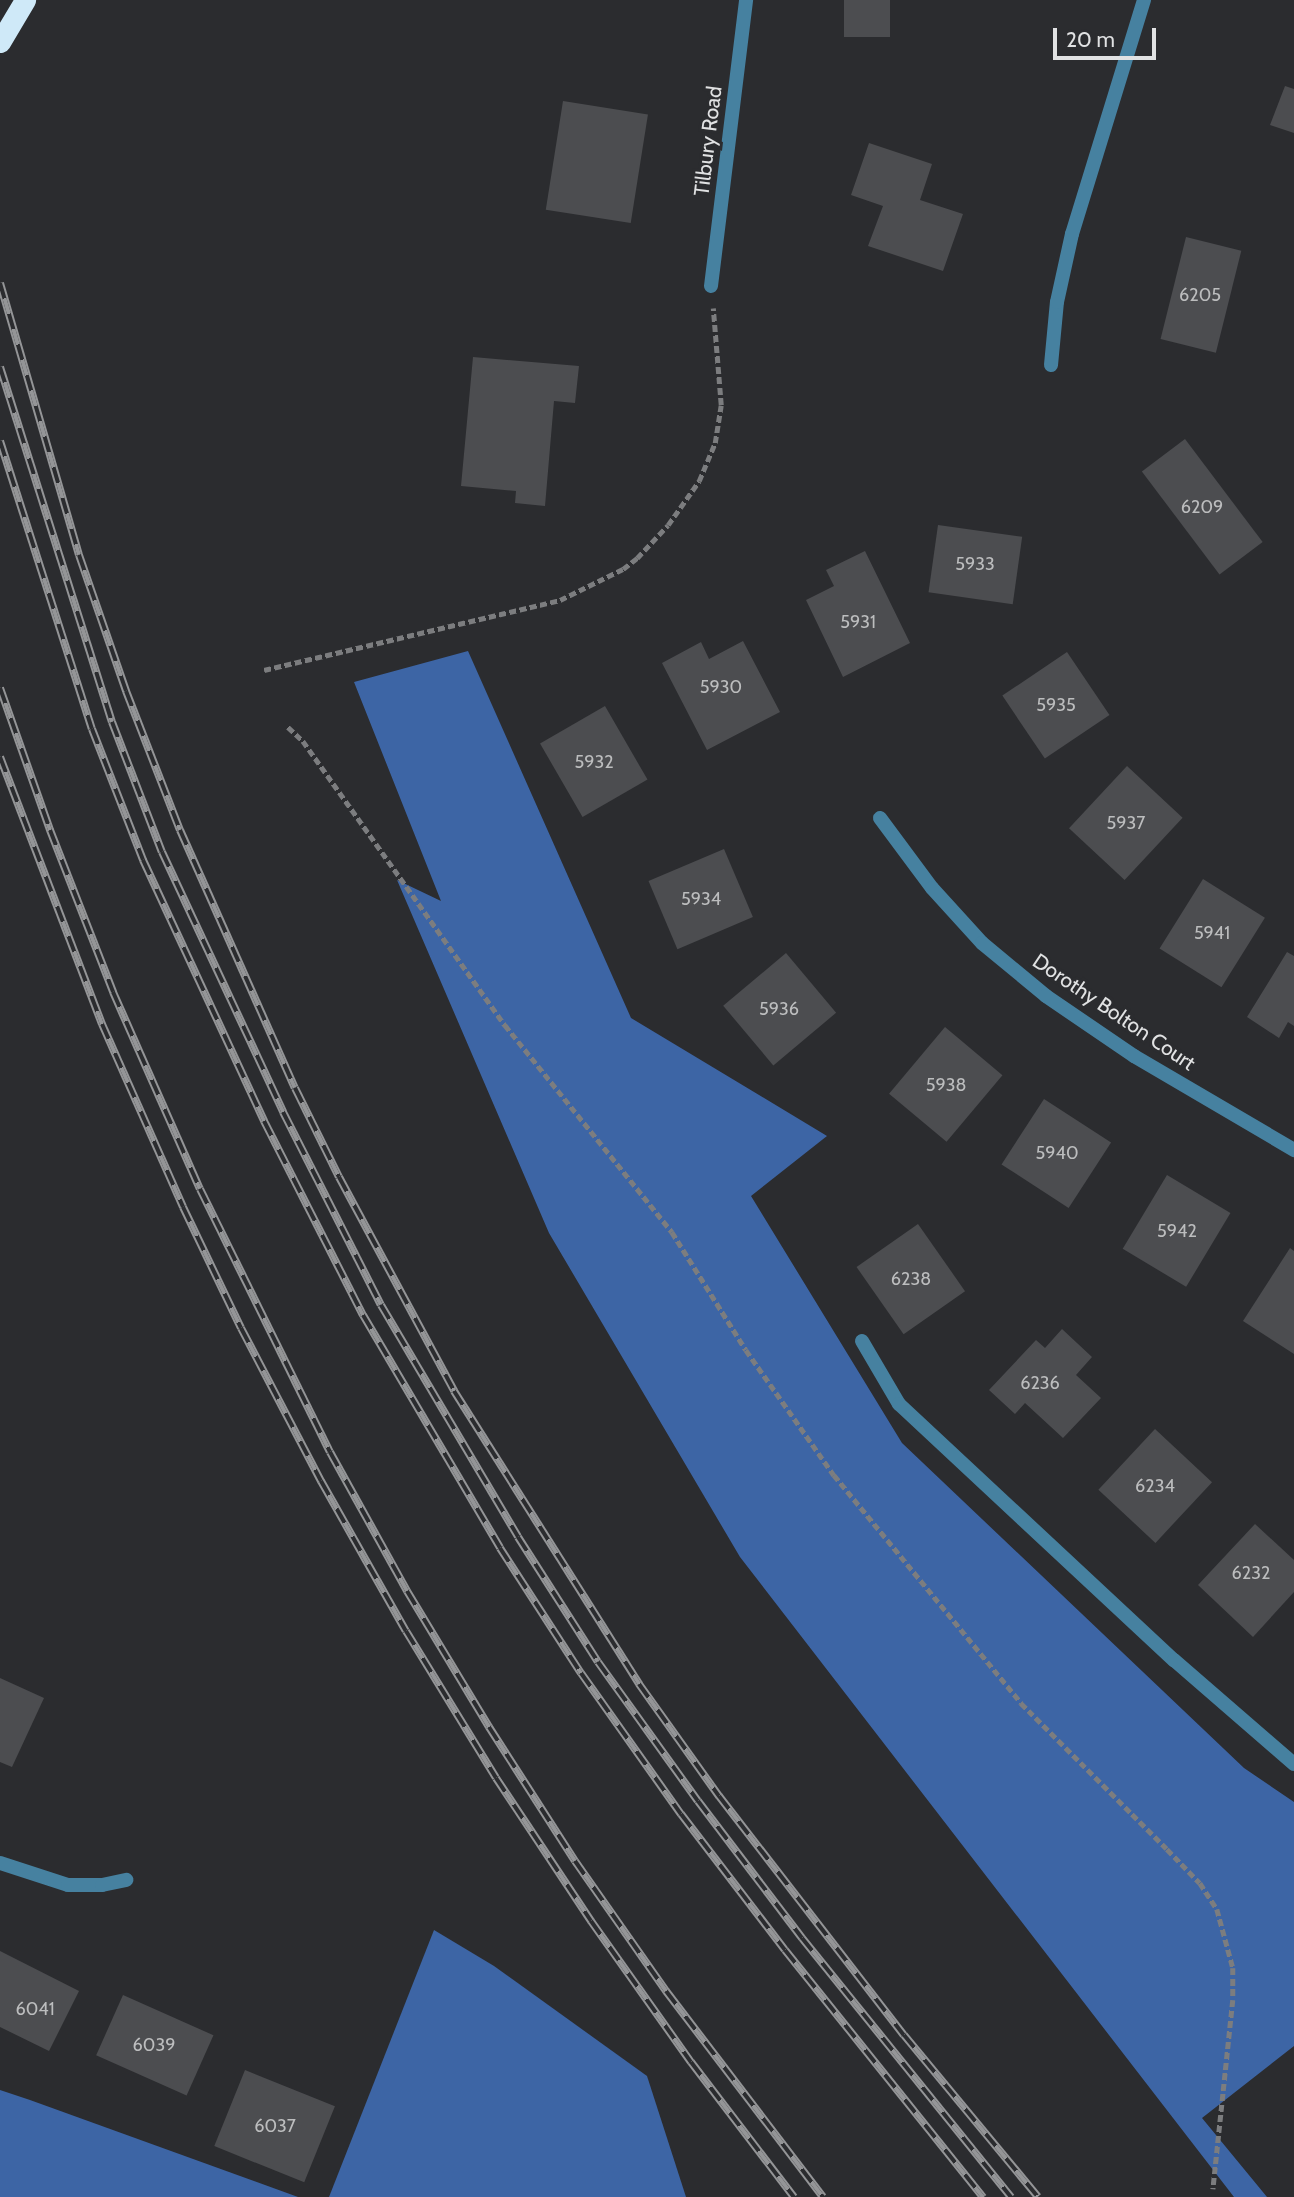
<!DOCTYPE html>
<html>
<head>
<meta charset="utf-8">
<style>
  body { margin:0 }
  #map { position:relative; width:1294px; height:2197px; overflow:hidden; background:#2b2c2f; font-family:Cabin,sans-serif }
  div>[style] { position:absolute }
  [style*='--x'] { left:calc(var(--x)*1px); top:calc(var(--y)*1px); width:calc(var(--w)*1px); rotate:calc(var(--a)*1deg) }
  .forest>* { inset:0; background:#3d65a5 }
  .building>* { inset:0; background:#4c4d50; transform-origin:0 0 }
  .path>* { height:4.5px; margin-top:-2.25px; transform-origin:0; background:repeating-linear-gradient(90deg,#7c7d7f 0 7px,transparent 0 10.5px) }
  .lane>* { height:14px; margin:-7px; padding:0 7px; transform-origin:7px; border-radius:7px; background:#4681a0 }
  .street>* { height:14px; margin:-7px; padding:0 7px; transform-origin:7px; border-radius:7px; background:#4681a0 }
  .highway>* { height:21px; margin:-10.5px; padding:0 10.5px; transform-origin:10.5px; border-radius:10.5px; background:#cfe9f8 }
  .rail>* { height:8px; margin-top:-4px; transform-origin:0; background:repeating-linear-gradient(90deg,#2b2c2f 0 16px,#949597 0 32px); box-sizing:border-box; border-block:2px solid #949597 }
  span { translate:-50% -50%; white-space:nowrap; text-align:center; line-height:1.15; -webkit-text-stroke:6px #2b2c2f; paint-order:stroke }
  .number-label { font-size:18px; color:#bcbdbe }
  .number-label span { -webkit-text-stroke-width:0 }
  .street-label { font-size:21px; color:#e1e2e3 }
  .scale { position:absolute; left:1053px; top:28px; width:103px; height:32px; box-sizing:border-box; border:4px solid #e1e2e3; border-top:0; padding-left:9px; font-size:21px; line-height:24px; white-space:nowrap; color:#e1e2e3; -webkit-text-stroke:5px #2b2c2f; paint-order:stroke }
</style>
</head>
<body>
<div id="map">
  <div class="forest">
    <div style="clip-path:polygon(468px 651px,631px 1018px,827px 1136px,751px 1196px,902px 1443px,1244px 1768px,1294px 1802px,1294px 2046px,1202px 2118px,1267px 2197px,1234px 2197px,740px 1557px,549px 1233px,397px 880px,441px 901px,354px 682px)"></div>
    <div style="clip-path:polygon(434px 1930px,494px 1966px,647px 2076px,686px 2197px,329px 2197px)"></div>
    <div style="clip-path:polygon(0 2090px,30px 2100px,298px 2197px,0 2197px)"></div>
  </div>
  <div class="building">
    <div style="left:844px;top:0;width:46px;height:37px"></div>
    <div style="clip-path:polygon(1285px 86px,1294px 89px,1294px 133px,1270px 125px)"></div>
    <div style="left:563px;top:101px;width:86px;height:110px;rotate:9deg"></div>
    <div style="clip-path:polygon(869px 143px,932px 164px,920px 200px,963px 214px,943px 271px,868px 246px,883px 206px,851px 195px)"></div>
    <div style="left:1186px;top:237px;width:57px;height:105px;rotate:14deg"></div>
    <div style="clip-path:polygon(473px 357px,579px 366px,575px 403px,554px 401px,545px 506px,515px 503px,516px 491px,461px 486px)"></div>
    <div style="left:1185px;top:439px;width:129px;height:54px;rotate:53deg"></div>
    <div style="left:938px;top:525px;width:85px;height:68px;rotate:8deg"></div>
    <div style="clip-path:polygon(865px 551px,910px 643px,843px 677px,806px 600px,834px 586px,826px 570px)"></div>
    <div style="clip-path:polygon(743px 641px,780px 712px,707px 750px,662px 663px,701px 642px,709px 659px)"></div>
    <div style="left:1067px;top:652px;width:76px;height:78px;rotate:56deg"></div>
    <div style="left:605px;top:706px;width:85px;height:75px;rotate:60deg"></div>
    <div style="left:1127px;top:766px;width:76px;height:85px;rotate:43deg"></div>
    <div style="left:724px;top:849px;width:74px;height:82px;rotate:67deg"></div>
    <div style="left:1203px;top:879px;width:73px;height:82px;rotate:32deg"></div>
    <div style="clip-path:polygon(1287px 952px,1294px 956px,1294px 1026px,1288px 1022px,1279px 1038px,1247px 1017px)"></div>
    <div style="left:786px;top:953px;width:78px;height:82px;rotate:50deg"></div>
    <div style="left:945px;top:1027px;width:75px;height:87px;rotate:40deg"></div>
    <div style="left:1044px;top:1099px;width:80px;height:78px;rotate:33deg"></div>
    <div style="left:1167px;top:1175px;width:74px;height:86px;rotate:31deg"></div>
    <div style="left:918px;top:1224px;width:82px;height:75px;rotate:55deg"></div>
    <div style="clip-path:polygon(1290px 1248px,1294px 1251px,1294px 1354px,1243px 1321px)"></div>
    <div style="clip-path:polygon(1062px 1329px,1092px 1357px,1076px 1375px,1101px 1398px,1063px 1438px,1025px 1403px,1015px 1414px,989px 1390px,1036px 1340px,1045px 1348px)"></div>
    <div style="left:1155px;top:1429px;width:78px;height:83px;rotate:43deg"></div>
    <div style="clip-path:polygon(1255px 1524px,1294px 1560px,1294px 1592px,1253px 1637px,1198px 1585px)"></div>
    <div style="clip-path:polygon(0 1678px,44px 1698px,12px 1767px,0 1762px)"></div>
    <div style="clip-path:polygon(0 1951px,79px 1991px,49px 2051px,0 2027px)"></div>
    <div style="left:123px;top:1995px;width:99px;height:66px;rotate:24deg"></div>
    <div style="left:245px;top:2070px;width:97px;height:82px;rotate:22deg"></div>
  </div>
  <div class="path">
    <div style="--x:264;--y:670;--w:304;--a:-13.3"></div>
    <div style="--x:560;--y:600;--w:70;--a:-26.2"></div>
    <div style="--x:623;--y:569;--w:18;--a:-38"></div>
    <div style="--x:637;--y:558;--w:45;--a:-46.8"></div>
    <div style="--x:668;--y:525;--w:54;--a:-54.8"></div>
    <div style="--x:699;--y:481;--w:41;--a:-67.2"></div>
    <div style="--x:715;--y:443;--w:38;--a:-81"></div>
    <div style="--x:721;--y:405;--w:97;--a:-94.7"></div>
    <div style="--x:288;--y:727;--w:21;--a:43"></div>
    <div style="--x:303;--y:741;--w:349;--a:54.6"></div>
    <div style="--x:505;--y:1025;--w:266;--a:51.1"></div>
    <div style="--x:672;--y:1232;--w:139;--a:57.9"></div>
    <div style="--x:746;--y:1350;--w:153;--a:54.9"></div>
    <div style="--x:834;--y:1475;--w:295;--a:50.6"></div>
    <div style="--x:1021;--y:1703;--w:206;--a:45"></div>
    <div style="--x:1167;--y:1849;--w:47;--a:45.9"></div>
    <div style="--x:1200;--y:1883;--w:31;--a:57"></div>
    <div style="--x:1217;--y:1909;--w:61;--a:74.8"></div>
    <div style="--x:1233;--y:1968;--w:32;--a:90"></div>
    <div style="--x:1233;--y:2000;--w:190;--a:96"></div>
  </div>
  <div class="lane">
    <div style="--x:1051;--y:365;--w:63;--a:-84.6"></div>
    <div style="--x:1057;--y:302;--w:70;--a:-77.6"></div>
    <div style="--x:1072;--y:234;--w:245;--a:-72.9"></div>
    <div style="--x:862;--y:1341;--w:73;--a:59.6"></div>
    <div style="--x:899;--y:1404;--w:376;--a:43"></div>
    <div style="--x:1174;--y:1660;--w:159;--a:40.9"></div>
  </div>
  <div class="street">
    <div style="--x:711;--y:286;--w:288;--a:-83"></div>
    <div style="--x:880;--y:818;--w:87;--a:53.4"></div>
    <div style="--x:932;--y:888;--w:74;--a:47.7"></div>
    <div style="--x:982;--y:943;--w:83;--a:39.6"></div>
    <div style="--x:1046;--y:996;--w:107;--a:34.3"></div>
    <div style="--x:1134;--y:1056;--w:186;--a:30.4"></div>
    <div style="--x:0;--y:1863;--w:71;--a:17.9"></div>
    <div style="--x:68;--y:1885;--w:34;--a:0"></div>
    <div style="--x:102;--y:1885;--w:25;--a:-12"></div>
  </div>
  <div class="highway">
    <div style="--x:0;--y:42;--w:49;--a:-59.2"></div>
  </div>
  <div class="rail">
    <div style="--x:0;--y:283;--w:283;--a:73.8"></div>
    <div style="--x:79;--y:555;--w:144;--a:70.9"></div>
    <div style="--x:126;--y:691;--w:149;--a:68.8"></div>
    <div style="--x:180;--y:830;--w:282;--a:66"></div>
    <div style="--x:295;--y:1088;--w:99;--a:63.7"></div>
    <div style="--x:339;--y:1177;--w:243;--a:61.7"></div>
    <div style="--x:454;--y:1391;--w:347;--a:57.7"></div>
    <div style="--x:639;--y:1684;--w:138;--a:54.5"></div>
    <div style="--x:719;--y:1796;--w:302;--a:52.3"></div>
    <div style="--x:904;--y:2035;--w:210;--a:50.4"></div>
    <div style="--x:0;--y:367;--w:372;--a:72.5"></div>
    <div style="--x:112;--y:722;--w:139;--a:69"></div>
    <div style="--x:162;--y:852;--w:287;--a:65"></div>
    <div style="--x:283;--y:1112;--w:216;--a:63.1"></div>
    <div style="--x:381;--y:1305;--w:269;--a:59.4"></div>
    <div style="--x:518;--y:1537;--w:148;--a:57.4"></div>
    <div style="--x:598;--y:1662;--w:171;--a:54.3"></div>
    <div style="--x:698;--y:1801;--w:172;--a:52.8"></div>
    <div style="--x:802;--y:1938;--w:333;--a:51.1"></div>
    <div style="--x:0;--y:441;--w:302;--a:72.3"></div>
    <div style="--x:92;--y:729;--w:141;--a:68.7"></div>
    <div style="--x:143;--y:860;--w:288;--a:65.1"></div>
    <div style="--x:264;--y:1121;--w:218;--a:63"></div>
    <div style="--x:363;--y:1315;--w:270;--a:59.5"></div>
    <div style="--x:500;--y:1548;--w:149;--a:57.1"></div>
    <div style="--x:581;--y:1673;--w:173;--a:54.7"></div>
    <div style="--x:681;--y:1814;--w:171;--a:52.6"></div>
    <div style="--x:785;--y:1950;--w:317;--a:51.3"></div>
    <div style="--x:0;--y:688;--w:151;--a:70.6"></div>
    <div style="--x:50;--y:830;--w:174;--a:68.7"></div>
    <div style="--x:113;--y:992;--w:215;--a:66.2"></div>
    <div style="--x:200;--y:1189;--w:293;--a:63.7"></div>
    <div style="--x:330;--y:1452;--w:159;--a:61"></div>
    <div style="--x:407;--y:1591;--w:159;--a:58.9"></div>
    <div style="--x:489;--y:1727;--w:159;--a:57.3"></div>
    <div style="--x:575;--y:1861;--w:159;--a:55"></div>
    <div style="--x:666;--y:1991;--w:259;--a:52.7"></div>
    <div style="--x:0;--y:757;--w:286;--a:69.1"></div>
    <div style="--x:102;--y:1024;--w:200;--a:66.1"></div>
    <div style="--x:183;--y:1207;--w:134;--a:64.4"></div>
    <div style="--x:241;--y:1328;--w:173;--a:62.4"></div>
    <div style="--x:321;--y:1481;--w:172;--a:60.5"></div>
    <div style="--x:406;--y:1631;--w:172;--a:58.5"></div>
    <div style="--x:496;--y:1778;--w:172;--a:56.4"></div>
    <div style="--x:591;--y:1921;--w:173;--a:54.7"></div>
    <div style="--x:691;--y:2062;--w:170;--a:52.7"></div>
  </div>
  <div class="number-label">
    <span style="left:1200px;top:295px">6205</span>
    <span style="left:1202px;top:507px">6209</span>
    <span style="left:975px;top:564px">5933</span>
    <span style="left:858px;top:622px">5931</span>
    <span style="left:721px;top:687px">5930</span>
    <span style="left:1056px;top:705px">5935</span>
    <span style="left:594px;top:762px">5932</span>
    <span style="left:1126px;top:823px">5937</span>
    <span style="left:701px;top:899px">5934</span>
    <span style="left:1212px;top:933px">5941</span>
    <span style="left:779px;top:1009px">5936</span>
    <span style="left:946px;top:1085px">5938</span>
    <span style="left:1057px;top:1153px">5940</span>
    <span style="left:1177px;top:1231px">5942</span>
    <span style="left:911px;top:1279px">6238</span>
    <span style="left:1040px;top:1383px">6236</span>
    <span style="left:1155px;top:1486px">6234</span>
    <span style="left:1251px;top:1573px">6232</span>
    <span style="left:35px;top:2009px">6041</span>
    <span style="left:154px;top:2045px">6039</span>
    <span style="left:275px;top:2126px">6037</span>
  </div>
  <div class="street-label">
    <span style="left:708px;top:141px;rotate:-83deg">Tilbury Road</span>
    <span style="left:1114px;top:1012px;rotate:34deg">Dorothy Bolton Court</span>
  </div>
  <div class="scale">20 m</div>
</div>
</body>
</html>
